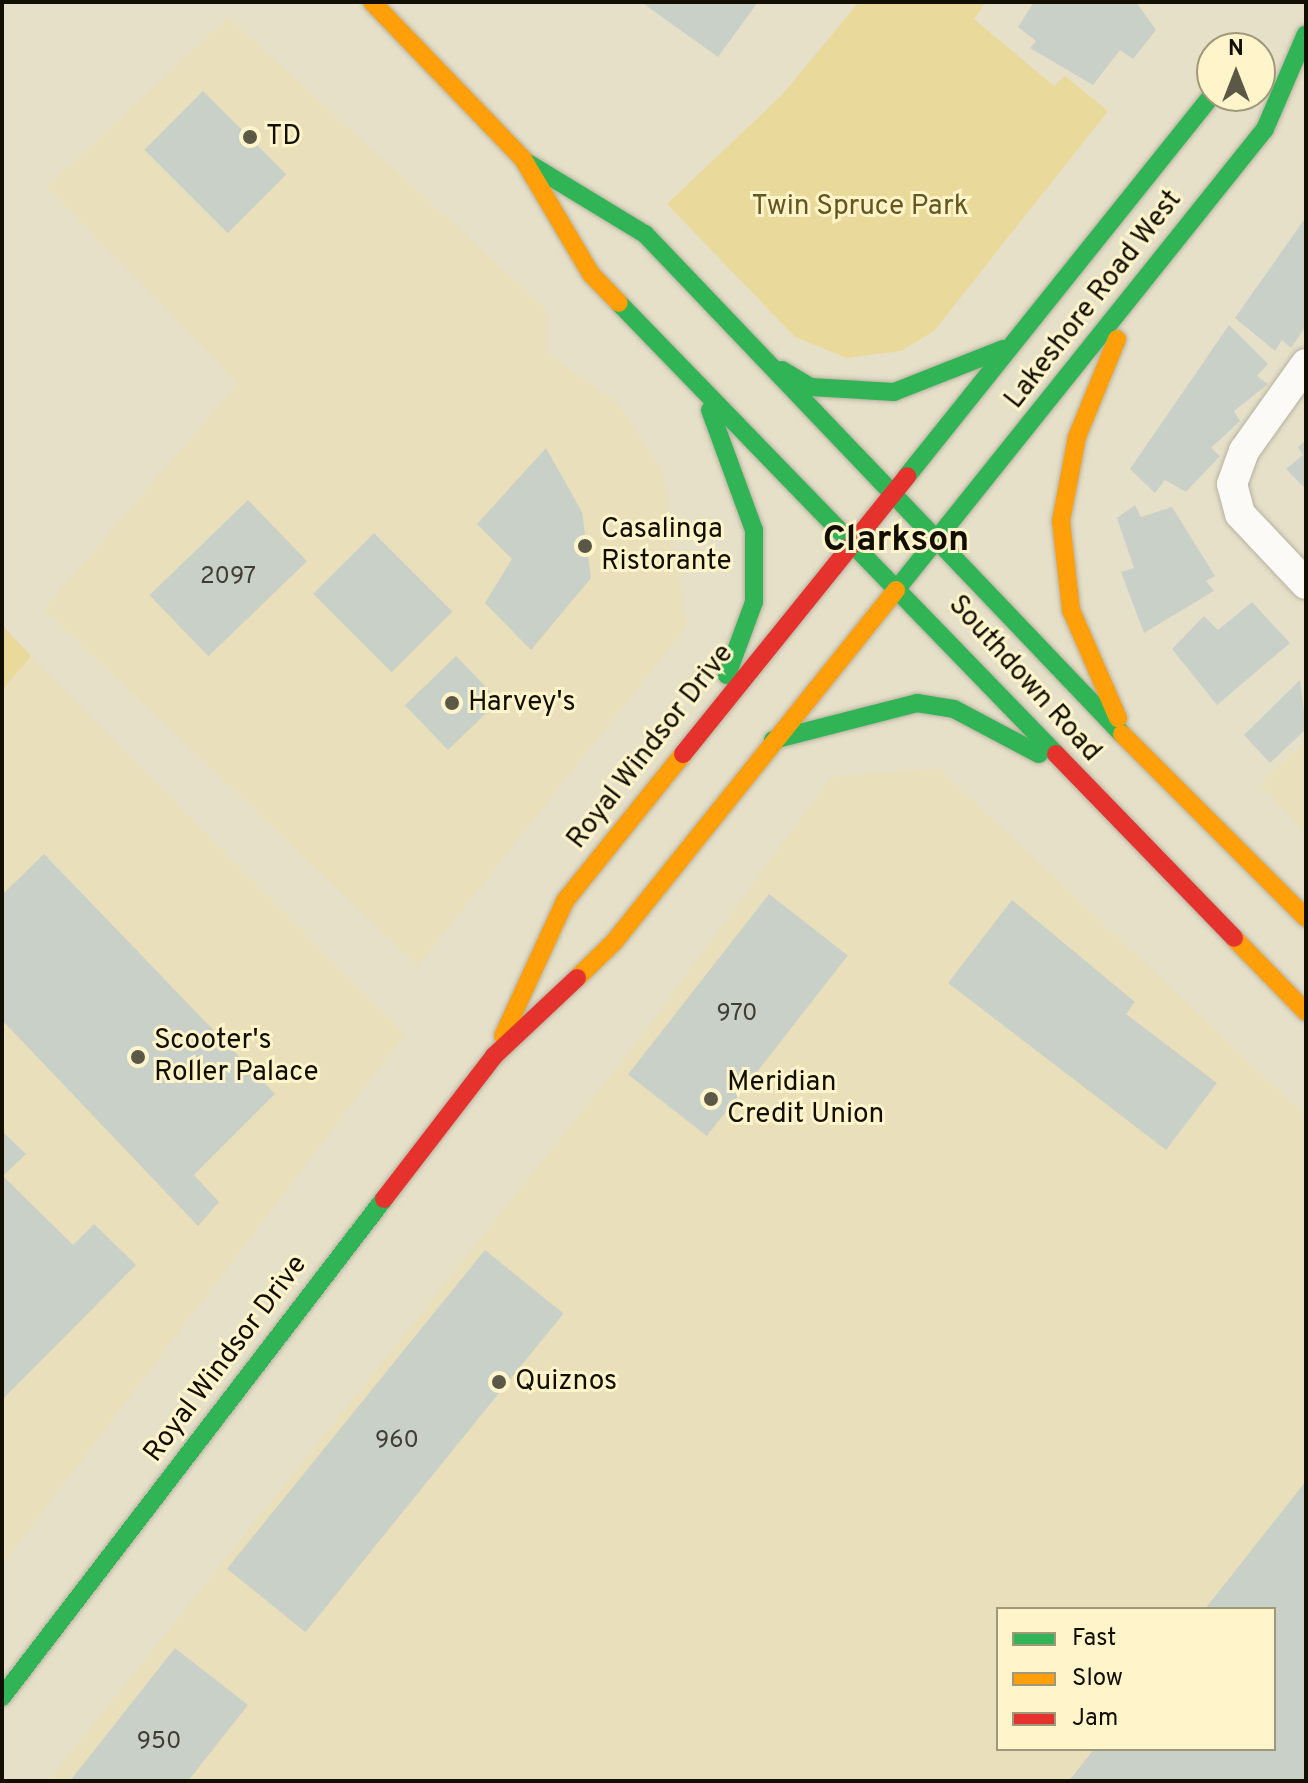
<!DOCTYPE html>
<html>
<head>
<meta charset="utf-8">
<style>
  body { margin:0 }
  #map { position:relative; width:1308px; height:1783px; overflow:hidden; background:#e6e0c9; font-family:Overpass,sans-serif }
  div>[style] { position:absolute }
  [style*='--x'] { left:calc(var(--x)*1px); top:calc(var(--y)*1px); width:calc(var(--w)*1px); rotate:calc(var(--a)*1deg) }
  .built>* { inset:0; background:#e9dfba }
  .green>* { inset:0; background:#e9d99b }
  .building>* { inset:0; background:#c9d0c8; transform-origin:0 0 }
  .roads { filter:drop-shadow(0 0 2px #b6b19f) drop-shadow(0 0 2px #b6b19f) }
  .street>* { height:30px; margin:-15px; padding:0 15px; transform-origin:15px; border-radius:15px; background:#fbfaf7 }
  .fast>* { height:18px; margin:-9px; padding:0 9px; transform-origin:9px; border-radius:9px; background:#30b455 }
  .slow>* { height:18px; margin:-9px; padding:0 9px; transform-origin:9px; border-radius:9px; background:#ff9f0a }
  .jam>* { height:18px; margin:-9px; padding:0 9px; transform-origin:9px; border-radius:9px; background:#e5322d }
  .dots>* { width:22px; height:22px; translate:-50% -50%; box-sizing:border-box; border:4px solid #fff4ca; border-radius:50% }
  span { translate:-50% -50%; white-space:nowrap; text-align:center; line-height:1.15; -webkit-text-stroke:6px #fff4ca; paint-order:stroke }
  .number-label { font-size:24px; color:#403e34 }
  .number-label span { -webkit-text-stroke-width:0 }
  .poi-label { font-size:28px; color:#120e02 }
  .left { translate:0 -50%; text-align:left }
  .park-label { font-size:28px; color:#64561e }
  .street-label { font-size:28px; color:#120e02 }
  .district-label { font-size:36px; color:#120e02; font-weight:700 }
  .frame { position:absolute; inset:0; border:4px solid #120e02; pointer-events:none }
  .legend { position:absolute; left:996px; top:1607px; width:280px; height:144px; box-sizing:border-box; background:#fff4ca; border:2px solid #a0987a; margin:0; padding:10px 14px; list-style:none; font-size:24px; color:#120e02 }
  .legend li { display:flex; align-items:center; gap:16px; height:40px }
  .legend b { width:40px; border:2px solid #a0987a }
  .north { position:absolute; left:1196px; top:32px; width:80px; height:80px; box-sizing:border-box; background:#fff4ca; border:2px solid #a0987a; border-radius:50%; rotate:0deg; font-size:22px; font-weight:700; line-height:32px; text-align:center; color:#120e02 }
  .north::after { content:''; display:block; margin:auto; width:28px; height:36px; background:#5c5848; clip-path:polygon(50% 0,100% 100%,50% 72%,0 100%) }
</style>
</head>
<body>
<div id="map">
  <div class="built">
    <div style="clip-path:polygon(228px 17px,546px 309px,546px 353px,618px 403px,663px 473px,687px 626px,418px 966px,44px 609px,238px 383px,47px 187px)"></div>
    <div style="clip-path:polygon(31px 656px,405px 1034px,2px 1565px,2px 690px)"></div>
    <div style="clip-path:polygon(1306px 741px,1306px 834px,1260px 784px)"></div>
    <div style="clip-path:polygon(evenodd,939px 768px,1306px 1116px,1306px 1781px,48px 1781px,631px 1050px,831px 777px,939px 768px,998px 1609px,1274px 1609px,1274px 1749px,998px 1749px,998px 1609px)"></div>
  </div>
  <div class="green">
    <div style="clip-path:polygon(859px 2px,986px 2px,974px 19px,1054px 86px,1065px 76px,1108px 111px,934px 331px,901px 351px,847px 358px,795px 337px,667px 204px,781px 96px)"></div>
    <div style="clip-path:polygon(2px 625px,31px 656px,2px 690px)"></div>
  </div>
  <div class="building">
    <div style="clip-path:polygon(641px 2px,758px 2px,718px 57px)"></div>
    <div style="clip-path:polygon(1034px 2px,1136px 2px,1156px 30px,1133px 59px,1120px 50px,1093px 85px,1030px 48px,1036px 41px,1018px 27px)"></div>
    <div style="left:203px;top:91px;width:118px;height:83px;rotate:45deg"></div>
    <div style="clip-path:polygon(1306px 217px,1306px 326px,1291px 348px,1282px 340px,1275px 351px,1235px 318px)"></div>
    <div style="clip-path:polygon(1229px 325px,1268px 364px,1257px 376px,1268px 384px,1234px 411px,1240px 421px,1211px 448px,1220px 456px,1186px 492px,1165px 480px,1155px 493px,1130px 469px)"></div>
    <div style="clip-path:polygon(1306px 440px,1306px 489px,1286px 469px,1303px 455px,1298px 447px)"></div>
    <div style="clip-path:polygon(546px 448px,582px 512px,591px 578px,531px 650px,485px 603px,512px 559px,477px 524px)"></div>
    <div style="left:248px;top:500px;width:85px;height:137px;rotate:46deg"></div>
    <div style="clip-path:polygon(1135px 505px,1141px 517px,1172px 507px,1215px 576px,1206px 581px,1214px 591px,1144px 633px,1121px 572px,1134px 568px,1117px 518px)"></div>
    <div style="left:374px;top:533px;width:111px;height:86px;rotate:45deg"></div>
    <div style="clip-path:polygon(1252px 602px,1290px 643px,1217px 705px,1172px 649px,1204px 616px,1218px 630px)"></div>
    <div style="left:456px;top:656px;width:62px;height:71px;rotate:46deg"></div>
    <div style="clip-path:polygon(1300px 680px,1306px 729px,1270px 763px,1244px 735px)"></div>
    <div style="clip-path:polygon(44px 854px,275px 1094px,194px 1175px,219px 1202px,198px 1226px,2px 1020px,2px 895px)"></div>
    <div style="left:769px;top:894px;width:100px;height:229px;rotate:38deg"></div>
    <div style="clip-path:polygon(1012px 900px,1135px 1002px,1126px 1014px,1217px 1083px,1166px 1150px,948px 983px)"></div>
    <div style="clip-path:polygon(2px 1131px,26px 1154px,3px 1176px,73px 1245px,94px 1224px,136px 1265px,2px 1400px)"></div>
    <div style="left:485px;top:1250px;width:101px;height:410px;rotate:39deg"></div>
    <div style="clip-path:polygon(1306px 1481px,1306px 1781px,1069px 1781px,1094px 1749px,1274px 1749px,1274px 1609px,1205px 1609px)"></div>
    <div style="clip-path:polygon(175px 1648px,248px 1705px,188px 1781px,70px 1781px)"></div>
  </div>
  <div class="roads">
    <div class="street">
      <div style="--x:1306;--y:364;--w:107;--a:125.5"></div>
      <div style="--x:1244;--y:451;--w:35;--a:110"></div>
      <div style="--x:1232;--y:484;--w:31;--a:75"></div>
      <div style="--x:1240;--y:514;--w:96;--a:46.7"></div>
    </div>
    <div class="fast">
      <div style="--x:528;--y:163;--w:137;--a:31.3"></div>
      <div style="--x:645;--y:234;--w:691;--a:46.35"></div>
      <div style="--x:619;--y:303;--w:628;--a:45.9"></div>
      <div style="--x:782;--y:370;--w:33;--a:31"></div>
      <div style="--x:810;--y:387;--w:84;--a:3.4"></div>
      <div style="--x:894;--y:392;--w:117;--a:-21.5"></div>
      <div style="--x:710;--y:410;--w:128;--a:69.9"></div>
      <div style="--x:754;--y:530;--w:72;--a:90"></div>
      <div style="--x:754;--y:602;--w:78;--a:110.3"></div>
      <div style="--x:907;--y:476;--w:488;--a:-51.3"></div>
      <div style="--x:896;--y:590;--w:590;--a:-51.33"></div>
      <div style="--x:1265;--y:129;--w:103;--a:-66.7"></div>
      <div style="--x:773;--y:740;--w:149;--a:-14.4"></div>
      <div style="--x:917;--y:703;--w:37;--a:9"></div>
      <div style="--x:954;--y:709;--w:96;--a:27.9"></div>
      <div style="--x:2;--y:1697;--w:628;--a:-52.51"></div>
    </div>
    <div class="slow">
      <div style="--x:372;--y:2;--w:218;--a:46.1"></div>
      <div style="--x:523;--y:159;--w:134;--a:59.4"></div>
      <div style="--x:591;--y:274;--w:40;--a:46"></div>
      <div style="--x:1117;--y:339;--w:106;--a:112.2"></div>
      <div style="--x:1077;--y:437;--w:86;--a:100.8"></div>
      <div style="--x:1061;--y:521;--w:90;--a:83.6"></div>
      <div style="--x:1071;--y:610;--w:118;--a:66.5"></div>
      <div style="--x:1122;--y:734;--w:260;--a:45"></div>
      <div style="--x:1234;--y:938;--w:103;--a:45.8"></div>
      <div style="--x:577;--y:978;--w:52;--a:-44.2"></div>
      <div style="--x:614;--y:942;--w:451;--a:-51.3"></div>
      <div style="--x:503;--y:1036;--w:149;--a:-65.3"></div>
      <div style="--x:565;--y:901;--w:189;--a:-51.2"></div>
    </div>
    <div class="jam">
      <div style="--x:683;--y:754;--w:357;--a:-51.1"></div>
      <div style="--x:1056;--y:754;--w:256;--a:45.9"></div>
      <div style="--x:384;--y:1199;--w:180;--a:-52.4"></div>
      <div style="--x:494;--y:1056;--w:114;--a:-43.2"></div>
    </div>
  </div>
  <div class="dots">
    <div style="left:250px;top:137px;background:#5c5848"></div>
    <div style="left:585px;top:546px;background:#5c5848"></div>
    <div style="left:452px;top:703px;background:#5c5848"></div>
    <div style="left:138px;top:1057px;background:#5c5848"></div>
    <div style="left:711px;top:1099px;background:#5c5848"></div>
    <div style="left:499px;top:1382px;background:#5c5848"></div>
  </div>
  <div class="number-label">
    <span style="left:228px;top:578px">2097</span>
    <span style="left:737px;top:1015px">970</span>
    <span style="left:397px;top:1442px">960</span>
    <span style="left:159px;top:1743px">950</span>
  </div>
  <div class="poi-label">
    <span class="left" style="left:266px;top:137px">TD</span>
    <span class="left" style="left:601px;top:546px">Casalinga<br>Ristorante</span>
    <span class="left" style="left:468px;top:703px">Harvey's</span>
    <span class="left" style="left:154px;top:1057px">Scooter's<br>Roller Palace</span>
    <span class="left" style="left:727px;top:1099px">Meridian<br>Credit Union</span>
    <span class="left" style="left:515px;top:1382px">Quiznos</span>
  </div>
  <div class="park-label">
    <span style="left:860px;top:207px">Twin Spruce Park</span>
  </div>
  <div class="street-label">
    <span style="left:1094px;top:300px;rotate:-52deg">Lakeshore Road West</span>
    <span style="left:1024px;top:679px;rotate:48deg">Southdown Road</span>
    <span style="left:651px;top:747px;rotate:-52deg">Royal Windsor Drive</span>
    <span style="left:226px;top:1359px;rotate:-53deg">Royal Windsor Drive</span>
  </div>
  <div class="district-label">
    <span style="left:896px;top:542px">Clarkson</span>
  </div>
  <div class="frame"></div>
  <ul class="legend">
  <li><b style="height:10px;background:#30b455"></b>Fast</li>
  <li><b style="height:10px;background:#ff9f0a"></b>Slow</li>
  <li><b style="height:10px;background:#e5322d"></b>Jam</li>
  </ul>
  <div class="north">N</div>
</div>
</body>
</html>
